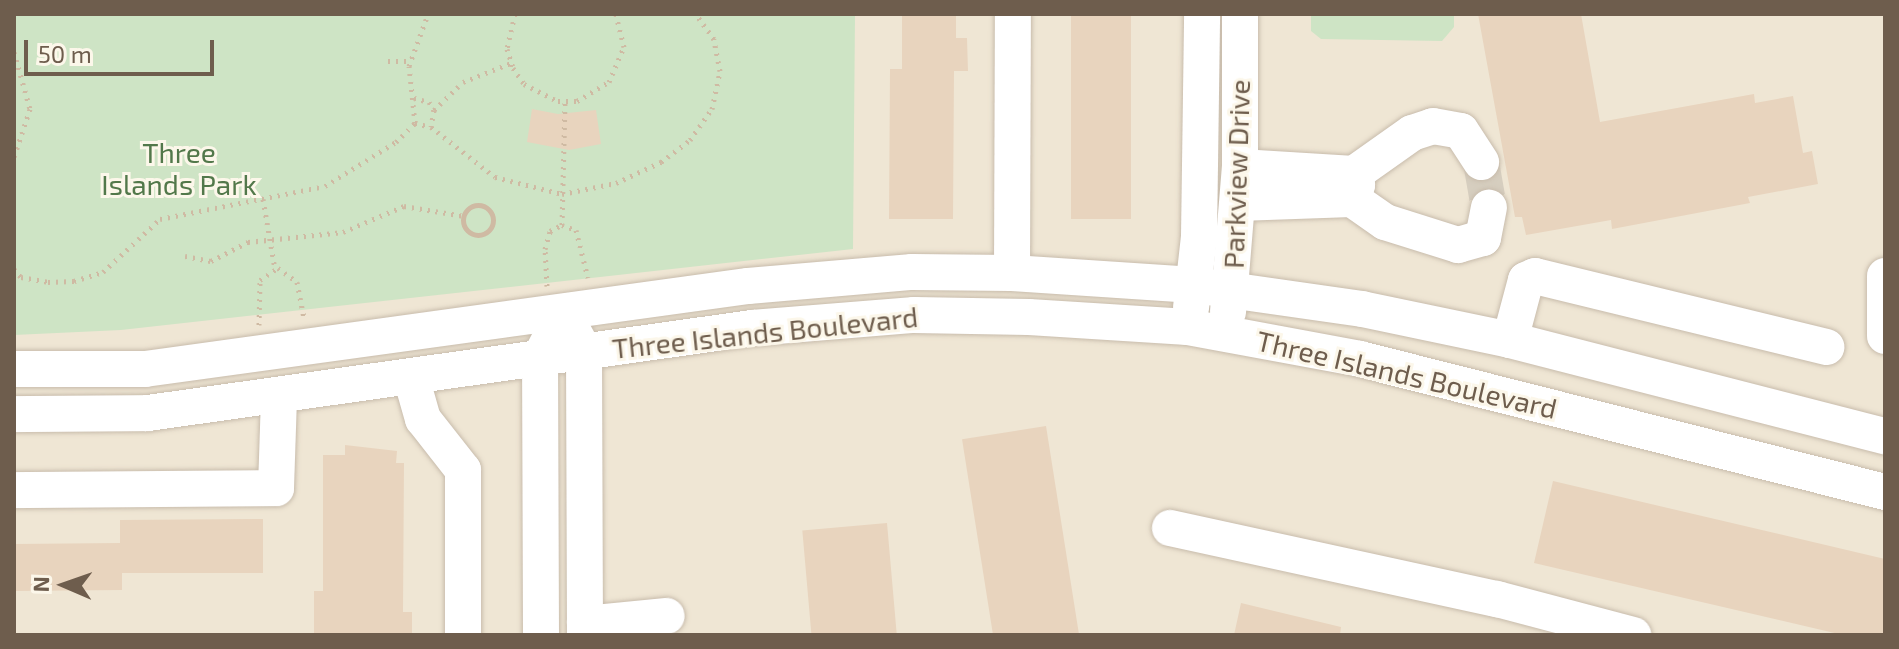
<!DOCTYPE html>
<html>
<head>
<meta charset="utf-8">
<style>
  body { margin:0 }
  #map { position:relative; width:1899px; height:649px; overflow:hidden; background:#f9f3e5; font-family:"Exo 2",sans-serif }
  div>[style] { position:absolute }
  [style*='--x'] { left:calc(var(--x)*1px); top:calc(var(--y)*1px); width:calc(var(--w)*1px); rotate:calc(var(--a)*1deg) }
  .residential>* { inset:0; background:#efe6d4; transform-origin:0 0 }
  .green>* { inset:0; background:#cee4c5 }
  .building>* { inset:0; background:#e8d4be; transform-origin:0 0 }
  .minor-tunnel>* { height:36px; margin-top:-18px; transform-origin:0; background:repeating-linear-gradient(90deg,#d6cebf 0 36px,transparent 0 54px) }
  .path>* { height:5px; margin-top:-2.5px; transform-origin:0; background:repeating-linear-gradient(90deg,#cfbaa3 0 2px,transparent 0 8px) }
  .path>.ring { margin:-2.5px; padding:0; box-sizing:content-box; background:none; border:5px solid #cfbaa3; border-radius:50% }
  .roads { filter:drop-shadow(0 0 2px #c8bcac) drop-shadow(0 0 2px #c8bcac) }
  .minor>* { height:36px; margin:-18px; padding:0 18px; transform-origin:18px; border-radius:18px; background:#fff }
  span { translate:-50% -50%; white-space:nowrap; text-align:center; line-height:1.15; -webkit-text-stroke:6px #fcf7ea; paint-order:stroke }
  .park-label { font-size:28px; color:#52784a }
  .street-label { font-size:28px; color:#6e5d4d }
  .frame { position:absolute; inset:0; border:16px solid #6e5d4d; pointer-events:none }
  .north { position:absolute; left:24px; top:545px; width:80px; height:80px; -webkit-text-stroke:6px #fcf7ea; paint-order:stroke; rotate:272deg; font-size:22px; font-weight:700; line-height:32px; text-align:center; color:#6e5d4d }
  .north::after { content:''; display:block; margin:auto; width:28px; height:36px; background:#6e5d4d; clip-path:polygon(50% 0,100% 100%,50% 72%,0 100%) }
  .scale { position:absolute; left:24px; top:40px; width:190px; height:36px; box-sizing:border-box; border:4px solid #6e5d4d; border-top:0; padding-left:10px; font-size:24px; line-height:28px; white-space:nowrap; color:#6e5d4d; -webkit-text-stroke:6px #fcf7ea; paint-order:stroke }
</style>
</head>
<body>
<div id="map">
  <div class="residential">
    <div style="left:14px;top:14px;width:1871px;height:621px"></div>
  </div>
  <div class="green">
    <div style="clip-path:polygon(14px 14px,855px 14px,853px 249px,121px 330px,14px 335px)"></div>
    <div style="clip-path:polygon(1311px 14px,1454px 14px,1454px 27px,1442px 41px,1321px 39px,1311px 31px)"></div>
  </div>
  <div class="building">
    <div style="clip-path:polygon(902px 14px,956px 14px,956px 38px,967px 38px,968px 71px,954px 71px,953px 219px,889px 219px,890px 69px,902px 69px)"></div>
    <div style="left:1071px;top:14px;width:60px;height:205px"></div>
    <div style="clip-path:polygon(1478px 14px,1581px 14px,1600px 122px,1754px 94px,1755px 103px,1793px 96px,1803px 153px,1812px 151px,1818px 184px,1748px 197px,1750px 203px,1612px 229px,1611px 220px,1526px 235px,1522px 217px,1515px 217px)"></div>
    <div style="clip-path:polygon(532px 109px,558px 114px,596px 110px,601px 144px,569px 150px,527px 142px)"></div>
    <div style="left:1046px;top:426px;width:211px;height:85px;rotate:81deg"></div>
    <div style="clip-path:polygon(345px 445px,397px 451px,396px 463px,404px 463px,403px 612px,412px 612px,412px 635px,314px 635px,314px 591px,323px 591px,323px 455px,345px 455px)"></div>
    <div style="clip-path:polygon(1553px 481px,1885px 559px,1885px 635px,1843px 635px,1534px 563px)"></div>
    <div style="clip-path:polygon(263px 519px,263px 573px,122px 573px,122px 590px,14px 591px,14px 544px,120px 543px,120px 520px)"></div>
    <div style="left:887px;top:523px;width:112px;height:85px;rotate:85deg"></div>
    <div style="clip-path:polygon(1241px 603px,1341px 627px,1340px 635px,1234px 635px)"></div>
  </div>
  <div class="minor-tunnel">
    <div style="--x:1481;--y:162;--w:47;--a:80.1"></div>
  </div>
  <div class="path">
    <div style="--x:515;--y:14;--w:36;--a:103"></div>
    <div style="--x:507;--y:49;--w:20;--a:72"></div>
    <div style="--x:513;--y:68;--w:19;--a:55"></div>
    <div style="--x:524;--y:84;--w:38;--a:27"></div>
    <div style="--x:558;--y:101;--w:19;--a:0"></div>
    <div style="--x:577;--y:101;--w:37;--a:-31"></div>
    <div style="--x:609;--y:82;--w:38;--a:-67"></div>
    <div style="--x:624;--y:47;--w:34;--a:-104"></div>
    <div style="--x:14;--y:52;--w:59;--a:74.3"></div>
    <div style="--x:30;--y:109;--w:51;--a:108.4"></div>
    <div style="--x:388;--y:61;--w:22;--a:0"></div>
    <div style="--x:414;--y:98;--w:16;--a:15"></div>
    <div style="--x:429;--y:102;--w:9;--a:58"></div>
    <div style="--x:434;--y:110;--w:17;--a:100"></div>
    <div style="--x:434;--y:110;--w:40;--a:-44"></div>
    <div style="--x:463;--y:82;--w:52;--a:-21.6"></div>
    <div style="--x:415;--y:123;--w:57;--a:-96"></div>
    <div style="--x:409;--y:66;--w:55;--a:-69.9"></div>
    <div style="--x:263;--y:199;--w:71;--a:80.3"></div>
    <div class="ring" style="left:463px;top:205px;width:25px;height:25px"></div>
    <div style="--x:562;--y:225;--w:124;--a:-88.6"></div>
    <div style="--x:185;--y:256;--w:26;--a:11"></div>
    <div style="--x:211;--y:261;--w:42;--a:-27.2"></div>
    <div style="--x:248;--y:242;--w:96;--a:-6"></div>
    <div style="--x:343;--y:232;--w:66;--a:-23.1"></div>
    <div style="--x:404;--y:206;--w:61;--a:9.5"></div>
    <div style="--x:14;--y:269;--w:11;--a:49"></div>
    <div style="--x:21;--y:277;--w:27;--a:10"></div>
    <div style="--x:48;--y:282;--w:26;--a:-2"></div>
    <div style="--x:74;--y:281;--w:30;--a:-17"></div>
    <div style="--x:103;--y:272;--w:78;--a:-42.9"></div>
    <div style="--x:160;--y:219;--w:168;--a:-11.3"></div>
    <div style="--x:325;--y:186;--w:84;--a:-31.8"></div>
    <div style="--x:396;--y:142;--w:27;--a:-45"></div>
    <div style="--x:415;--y:123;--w:16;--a:14"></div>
    <div style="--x:431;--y:127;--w:81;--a:38"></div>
    <div style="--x:495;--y:177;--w:69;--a:14.2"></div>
    <div style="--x:562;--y:194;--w:55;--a:-11.5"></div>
    <div style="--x:616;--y:183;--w:50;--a:-25"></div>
    <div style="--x:661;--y:162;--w:36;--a:-37"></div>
    <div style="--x:690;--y:140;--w:38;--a:-55"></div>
    <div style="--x:712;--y:109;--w:39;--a:-78"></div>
    <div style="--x:720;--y:71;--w:33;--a:-101"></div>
    <div style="--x:714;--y:39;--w:31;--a:-126"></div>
    <div style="--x:547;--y:286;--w:37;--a:-93"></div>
    <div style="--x:545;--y:249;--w:19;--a:-74"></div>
    <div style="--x:550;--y:231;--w:13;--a:-27"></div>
    <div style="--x:562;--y:225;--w:15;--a:20"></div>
    <div style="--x:576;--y:230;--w:49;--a:76"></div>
    <div style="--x:259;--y:325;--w:45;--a:-88.7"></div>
    <div style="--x:260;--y:280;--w:22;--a:-34"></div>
    <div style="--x:278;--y:268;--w:24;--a:36"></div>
    <div style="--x:297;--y:282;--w:38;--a:79"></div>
  </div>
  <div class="roads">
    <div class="minor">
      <div style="--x:1354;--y:174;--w:71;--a:-35.3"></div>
      <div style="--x:1412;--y:133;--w:22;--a:-18"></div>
      <div style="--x:1433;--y:126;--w:28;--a:10"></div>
      <div style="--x:1461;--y:131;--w:37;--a:57"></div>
      <div style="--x:1352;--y:199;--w:40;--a:34.9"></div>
      <div style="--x:1385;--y:222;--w:77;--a:17.5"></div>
      <div style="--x:1458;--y:245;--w:26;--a:-16"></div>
      <div style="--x:1483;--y:238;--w:31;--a:-79"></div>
      <div style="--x:1238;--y:203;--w:114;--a:-2"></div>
      <div style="--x:1352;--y:199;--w:15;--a:-70"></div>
      <div style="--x:1357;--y:185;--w:11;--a:-105"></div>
      <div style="--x:1354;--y:174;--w:114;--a:-176.5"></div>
      <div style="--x:1012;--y:273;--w:259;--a:-89.8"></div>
      <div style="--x:1885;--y:276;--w:60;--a:90"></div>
      <div style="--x:1191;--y:308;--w:71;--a:-83.6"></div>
      <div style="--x:1199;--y:237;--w:223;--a:-89.2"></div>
      <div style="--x:1228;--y:312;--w:145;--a:-85.3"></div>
      <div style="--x:1240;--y:167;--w:153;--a:-90"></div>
      <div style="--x:573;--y:331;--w:23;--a:61"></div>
      <div style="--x:584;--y:351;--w:284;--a:89.8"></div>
      <div style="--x:1510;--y:340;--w:62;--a:-75.1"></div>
      <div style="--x:1526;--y:280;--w:10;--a:-24"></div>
      <div style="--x:1535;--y:276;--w:300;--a:13.7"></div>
      <div style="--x:14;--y:369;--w:131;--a:0"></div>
      <div style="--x:145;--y:369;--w:609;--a:-7.84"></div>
      <div style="--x:748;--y:286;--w:165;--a:-4.9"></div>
      <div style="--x:912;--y:272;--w:100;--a:0.6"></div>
      <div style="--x:1012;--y:273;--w:182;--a:3.8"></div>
      <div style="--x:1194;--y:285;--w:170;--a:8.1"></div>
      <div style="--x:1362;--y:309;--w:151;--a:11.8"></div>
      <div style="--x:1510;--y:340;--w:387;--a:14.4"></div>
      <div style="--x:411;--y:377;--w:44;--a:74.1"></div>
      <div style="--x:423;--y:419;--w:65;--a:51.9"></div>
      <div style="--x:463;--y:470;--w:165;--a:90"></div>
      <div style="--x:14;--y:414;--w:134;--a:-0.4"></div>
      <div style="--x:148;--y:413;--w:610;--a:-8.01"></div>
      <div style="--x:752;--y:328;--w:163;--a:-4.6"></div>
      <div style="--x:914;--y:315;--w:115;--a:1"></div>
      <div style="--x:1029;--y:317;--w:159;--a:3.6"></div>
      <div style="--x:1188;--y:327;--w:175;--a:10.5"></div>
      <div style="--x:1360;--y:359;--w:542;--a:14.22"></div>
      <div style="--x:14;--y:490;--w:262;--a:-0.4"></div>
      <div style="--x:276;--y:488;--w:92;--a:-88.1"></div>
      <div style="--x:1170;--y:528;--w:335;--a:12.3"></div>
      <div style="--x:1497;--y:599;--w:141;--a:14.8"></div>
      <div style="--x:585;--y:624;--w:82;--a:-5.6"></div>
      <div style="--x:541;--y:635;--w:277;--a:-90.2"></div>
      <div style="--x:540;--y:358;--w:25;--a:-63"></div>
    </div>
  </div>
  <div class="park-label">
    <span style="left:179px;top:168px">Three<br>Islands Park</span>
  </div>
  <div class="street-label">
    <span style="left:1236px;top:174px;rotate:-88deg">Parkview Drive</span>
    <span style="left:765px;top:332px;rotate:-6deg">Three Islands Boulevard</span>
    <span style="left:1407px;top:374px;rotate:13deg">Three Islands Boulevard</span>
  </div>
  <div class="frame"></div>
  <div class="north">N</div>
  <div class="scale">50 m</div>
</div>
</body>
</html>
